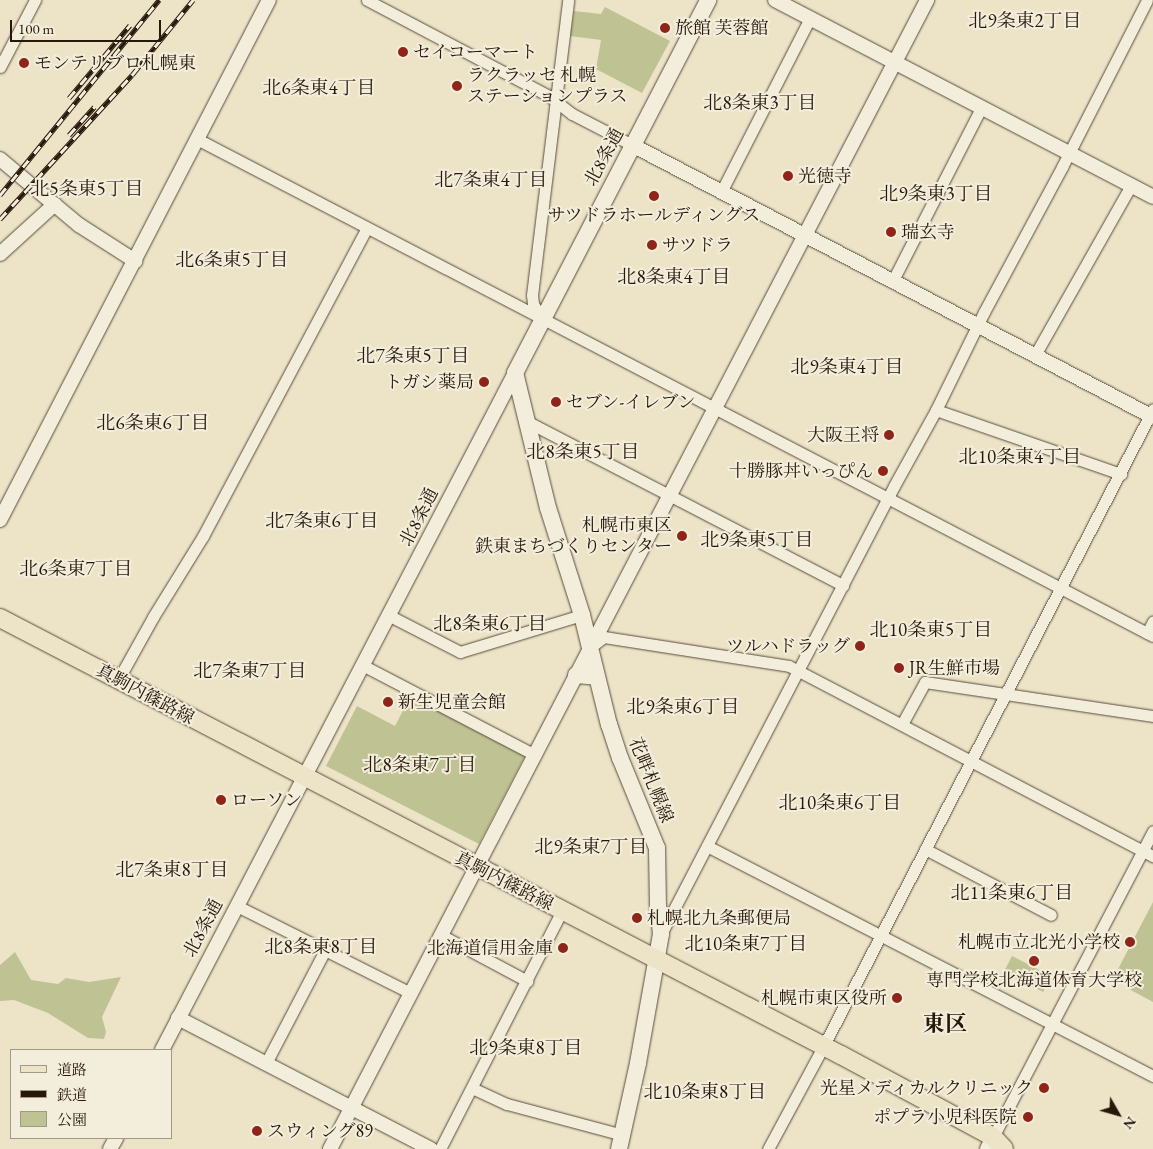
<!DOCTYPE html>
<html>
<head>
<meta charset="utf-8">
<style>
  body { margin:0 }
  #map { position:relative; width:1153px; height:1149px; overflow:hidden; background:#ede4c8; font-family:"EB Garamond","Noto Serif JP",serif }
  div>[style] { position:absolute }
  [style*='--x'] { left:calc(var(--x)*1px); top:calc(var(--y)*1px); width:calc(var(--w)*1px); rotate:calc(var(--a)*1deg) }
  .green>* { inset:0; background:#bfc292; transform-origin:0 0 }
  .roads { filter:drop-shadow(0 0 1px #594b3a) drop-shadow(0 0 1px #594b3a) }
  .minor>* { height:11px; margin:-5.5px; padding:0 5.5px; transform-origin:5.5px; border-radius:5.5px; background:#f3eddb }
  .tertiary>* { height:14px; margin:-7px; padding:0 7px; transform-origin:7px; border-radius:7px; background:#f3eddb }
  .secondary>* { height:16px; margin:-8px; padding:0 8px; transform-origin:8px; border-radius:8px; background:#f3eddb }
  .primary>* { height:18px; margin:-9px; padding:0 9px; transform-origin:9px; border-radius:9px; background:#ede4c8 }
  .rail>* { height:5px; margin-top:-2.5px; transform-origin:0; background:repeating-linear-gradient(90deg,#f3eddb 0 9px,#28180a 0 18px); box-sizing:border-box; border-block:1px solid #28180a }
  .dots>* { width:14px; height:14px; translate:-50% -50%; box-sizing:border-box; border:2px solid #f3eddb; border-radius:50% }
  span { translate:-50% -50%; white-space:nowrap; text-align:center; line-height:1.15; -webkit-text-stroke:4px #f3eddb; paint-order:stroke }
  .poi-label { font-size:18px; color:#28180a }
  .left { translate:0 -50%; text-align:left }
  .right { translate:-100% -50%; text-align:right }
  .street-label { font-size:18px; color:#28180a }
  .neighbourhood-label { font-size:19px; color:#28180a }
  .district-label { font-size:22px; color:#28180a; font-weight:700 }
  .legend { position:absolute; left:10px; top:1049px; width:162px; height:90px; box-sizing:border-box; background:#f3eddb; border:1px solid #a29887; margin:0; padding:6px 9px; list-style:none; font-size:15px; color:#28180a }
  .legend li { display:flex; align-items:center; gap:10px; height:25px }
  .legend b { width:25px; border:1px solid #a29887 }
  .north { position:absolute; left:1093px; top:1089px; width:50px; height:50px; -webkit-text-stroke:4px #f3eddb; paint-order:stroke; rotate:128deg; font-size:14px; font-weight:700; line-height:20px; text-align:center; color:#28180a }
  .north::after { content:''; display:block; margin:auto; width:18px; height:22px; background:#28180a; clip-path:polygon(50% 0,100% 100%,50% 72%,0 100%) }
  .scale { position:absolute; left:10px; top:20px; width:151px; height:22px; box-sizing:border-box; border:2px solid #28180a; border-top:0; padding-left:6px; font-size:15px; line-height:18px; white-space:nowrap; color:#28180a; -webkit-text-stroke:4px #f3eddb; paint-order:stroke }
</style>
</head>
<body>
<div id="map">
  <div class="green">
    <div style="clip-path:polygon(605px 7px,670px 41px,642px 93px,596px 69px,601px 40px,570px 36px,574px 11px,601px 14px)"></div>
    <div style="clip-path:polygon(411px 695px,525px 756px,479px 844px,326px 766px,357px 706px,395px 726px)"></div>
    <div style="clip-path:polygon(1153px 902px,1153px 1002px,1129px 989px,1132px 982px,1116px 973px)"></div>
    <div style="clip-path:polygon(15px 952px,31px 980px,58px 984px,66px 978px,89px 982px,121px 977px,102px 1017px,106px 1032px,104px 1039px,88px 1038px,48px 1013px,14px 1000px,0 1001px,0 965px)"></div>
    <div style="left:1012px;top:956px;width:44px;height:18px;rotate:27deg"></div>
  </div>
  <div class="roads">
    <div class="minor">
      <div style="--x:367;--y:0;--w:206;--a:27.8"></div>
      <div style="--x:549;--y:96;--w:29;--a:38"></div>
      <div style="--x:572;--y:114;--w:68;--a:27.3"></div>
      <div style="--x:0;--y:67;--w:76;--a:-62.4"></div>
      <div style="--x:197;--y:139;--w:1077;--a:27.47"></div>
      <div style="--x:721;--y:192;--w:195;--a:-62.9"></div>
      <div style="--x:892;--y:282;--w:195;--a:-62.9"></div>
      <div style="--x:541;--y:317;--w:15;--a:-122"></div>
      <div style="--x:533;--y:304;--w:9;--a:-96"></div>
      <div style="--x:532;--y:295;--w:297;--a:-83"></div>
      <div style="--x:1035;--y:355;--w:195;--a:-60.5"></div>
      <div style="--x:936;--y:410;--w:196;--a:19.1"></div>
      <div style="--x:528;--y:422;--w:355;--a:27.4"></div>
      <div style="--x:390;--y:616;--w:79;--a:27.2"></div>
      <div style="--x:460;--y:652;--w:127;--a:-16.9"></div>
      <div style="--x:1147;--y:633;--w:13;--a:-63"></div>
      <div style="--x:592;--y:646;--w:15;--a:-37"></div>
      <div style="--x:604;--y:637;--w:187;--a:8.9"></div>
      <div style="--x:789;--y:666;--w:411;--a:27.6"></div>
      <div style="--x:364;--y:666;--w:193;--a:27.5"></div>
      <div style="--x:118;--y:680;--w:72;--a:-60.9"></div>
      <div style="--x:153;--y:617;--w:95;--a:-58.3"></div>
      <div style="--x:203;--y:536;--w:349;--a:-62"></div>
      <div style="--x:902;--y:724;--w:48;--a:-61.3"></div>
      <div style="--x:925;--y:682;--w:231;--a:8.5"></div>
      <div style="--x:707;--y:846;--w:502;--a:27.28"></div>
      <div style="--x:925;--y:849;--w:142;--a:27.6"></div>
      <div style="--x:237;--y:906;--w:195;--a:26.6"></div>
      <div style="--x:661;--y:934;--w:505;--a:-62.52"></div>
      <div style="--x:894;--y:486;--w:87;--a:-61.1"></div>
      <div style="--x:936;--y:410;--w:109;--a:-63.9"></div>
      <div style="--x:984;--y:312;--w:165;--a:-61.7"></div>
      <div style="--x:1062;--y:167;--w:187;--a:-63"></div>
      <div style="--x:441;--y:935;--w:98;--a:28.1"></div>
      <div style="--x:266;--y:1063;--w:127;--a:-62.4"></div>
      <div style="--x:472;--y:1088;--w:38;--a:25"></div>
      <div style="--x:507;--y:1104;--w:120;--a:15"></div>
      <div style="--x:993;--y:1137;--w:345;--a:-62.4"></div>
      <div style="--x:440;--y:1149;--w:267;--a:-62.9"></div>
      <div style="--x:768;--y:1149;--w:116;--a:-61.7"></div>
      <div style="--x:823;--y:1047;--w:718;--a:-62.65"></div>
    </div>
    <div class="tertiary">
      <div style="--x:775;--y:0;--w:426;--a:27.5"></div>
      <div style="--x:632;--y:145;--w:588;--a:27.57"></div>
      <div style="--x:0;--y:159;--w:103;--a:39.9"></div>
      <div style="--x:79;--y:225;--w:67;--a:32.7"></div>
      <div style="--x:0;--y:254;--w:74;--a:-42.3"></div>
      <div style="--x:0;--y:520;--w:585;--a:-62.65"></div>
      <div style="--x:178;--y:1018;--w:285;--a:27.4"></div>
      <div style="--x:162;--y:1050;--w:764;--a:-62.46"></div>
      <div style="--x:110;--y:1149;--w:13;--a:-61"></div>
      <div style="--x:330;--y:1149;--w:1295;--a:-62.54"></div>
      <div style="--x:987;--y:1149;--w:13;--a:-63"></div>
    </div>
    <div class="secondary">
      <div style="--x:576;--y:675;--w:21;--a:5"></div>
      <div style="--x:619;--y:1149;--w:88;--a:-77.5"></div>
      <div style="--x:638;--y:1063;--w:131;--a:-79.9"></div>
      <div style="--x:661;--y:934;--w:28;--a:-96"></div>
      <div style="--x:658;--y:906;--w:58;--a:-91"></div>
      <div style="--x:657;--y:848;--w:97;--a:-112.3"></div>
      <div style="--x:620;--y:758;--w:35;--a:-108"></div>
      <div style="--x:609;--y:725;--w:113;--a:-103.8"></div>
      <div style="--x:582;--y:615;--w:112;--a:-107.6"></div>
      <div style="--x:548;--y:508;--w:139;--a:-103.7"></div>
      <div style="--x:515;--y:373;--w:420;--a:-62.6"></div>
    </div>
    <div class="primary">
      <div style="--x:0;--y:618;--w:948;--a:27.46"></div>
      <div style="--x:841;--y:1055;--w:173;--a:28.3"></div>
      <div style="--x:993;--y:1137;--w:16;--a:47"></div>
    </div>
  </div>
  <div class="rail">
    <div style="--x:69;--y:98;--w:95;--a:-50.1"></div>
    <div style="--x:69;--y:135;--w:38;--a:-48"></div>
    <div style="--x:0;--y:195;--w:252;--a:-50.8"></div>
    <div style="--x:0;--y:219;--w:195;--a:-47.5"></div>
    <div style="--x:132;--y:75;--w:97;--a:-50.9"></div>
  </div>
  <div class="dots">
    <div style="left:665px;top:28px;background:#8f2418"></div>
    <div style="left:403px;top:52px;background:#8f2418"></div>
    <div style="left:24px;top:63px;background:#8f2418"></div>
    <div style="left:457px;top:86px;background:#8f2418"></div>
    <div style="left:788px;top:176px;background:#8f2418"></div>
    <div style="left:654px;top:196px;background:#8f2418"></div>
    <div style="left:891px;top:232px;background:#8f2418"></div>
    <div style="left:652px;top:245px;background:#8f2418"></div>
    <div style="left:484px;top:382px;background:#8f2418"></div>
    <div style="left:556px;top:402px;background:#8f2418"></div>
    <div style="left:889px;top:435px;background:#8f2418"></div>
    <div style="left:883px;top:471px;background:#8f2418"></div>
    <div style="left:682px;top:536px;background:#8f2418"></div>
    <div style="left:860px;top:646px;background:#8f2418"></div>
    <div style="left:899px;top:668px;background:#8f2418"></div>
    <div style="left:388px;top:702px;background:#8f2418"></div>
    <div style="left:221px;top:800px;background:#8f2418"></div>
    <div style="left:637px;top:918px;background:#8f2418"></div>
    <div style="left:1130px;top:942px;background:#8f2418"></div>
    <div style="left:563px;top:948px;background:#8f2418"></div>
    <div style="left:1034px;top:961px;background:#8f2418"></div>
    <div style="left:897px;top:998px;background:#8f2418"></div>
    <div style="left:1044px;top:1088px;background:#8f2418"></div>
    <div style="left:1028px;top:1117px;background:#8f2418"></div>
    <div style="left:257px;top:1131px;background:#8f2418"></div>
  </div>
  <div class="poi-label">
    <span class="left" style="left:675px;top:28px">旅館 芙蓉館</span>
    <span class="left" style="left:413px;top:52px">セイコーマート</span>
    <span class="left" style="left:34px;top:63px">モンテリブロ札幌東</span>
    <span class="left" style="left:467px;top:86px">ラクラッセ 札幌<br>ステーションプラス</span>
    <span class="left" style="left:798px;top:176px">光徳寺</span>
    <span style="left:654px;top:215px">サツドラホールディングス</span>
    <span class="left" style="left:901px;top:232px">瑞玄寺</span>
    <span class="left" style="left:662px;top:245px">サツドラ</span>
    <span class="right" style="left:474px;top:382px">トガシ薬局</span>
    <span class="left" style="left:566px;top:402px">セブン-イレブン</span>
    <span class="right" style="left:879px;top:435px">大阪王将</span>
    <span class="right" style="left:873px;top:471px">十勝豚丼いっぴん</span>
    <span class="right" style="left:672px;top:536px">札幌市東区<br>鉄東まちづくりセンター</span>
    <span class="right" style="left:850px;top:646px">ツルハドラッグ</span>
    <span class="left" style="left:909px;top:668px">JR生鮮市場</span>
    <span class="left" style="left:398px;top:702px">新生児童会館</span>
    <span class="left" style="left:231px;top:800px">ローソン</span>
    <span class="left" style="left:647px;top:918px">札幌北九条郵便局</span>
    <span class="right" style="left:1120px;top:942px">札幌市立北光小学校</span>
    <span class="right" style="left:553px;top:948px">北海道信用金庫</span>
    <span style="left:1034px;top:980px">専門学校北海道体育大学校</span>
    <span class="right" style="left:887px;top:998px">札幌市東区役所</span>
    <span class="right" style="left:1033px;top:1088px">光星メディカルクリニック</span>
    <span class="right" style="left:1017px;top:1117px">ポプラ小児科医院</span>
    <span class="left" style="left:267px;top:1131px">スウィング89</span>
  </div>
  <div class="street-label">
    <span style="left:604px;top:157px;rotate:-62deg">北8条通</span>
    <span style="left:419px;top:517px;rotate:-63deg">北8条通</span>
    <span style="left:145px;top:694px;rotate:28deg">真駒内篠路線</span>
    <span style="left:651px;top:780px;rotate:68deg">花畔札幌線</span>
    <span style="left:504px;top:881px;rotate:27deg">真駒内篠路線</span>
    <span style="left:203px;top:928px;rotate:-62deg">北8条通</span>
  </div>
  <div class="neighbourhood-label">
    <span style="left:1025px;top:21px">北9条東2丁目</span>
    <span style="left:319px;top:88px">北6条東4丁目</span>
    <span style="left:760px;top:103px">北8条東3丁目</span>
    <span style="left:491px;top:180px">北7条東4丁目</span>
    <span style="left:87px;top:189px">北5条東5丁目</span>
    <span style="left:936px;top:194px">北9条東3丁目</span>
    <span style="left:232px;top:260px">北6条東5丁目</span>
    <span style="left:674px;top:277px">北8条東4丁目</span>
    <span style="left:413px;top:356px">北7条東5丁目</span>
    <span style="left:847px;top:367px">北9条東4丁目</span>
    <span style="left:153px;top:423px">北6条東6丁目</span>
    <span style="left:583px;top:452px">北8条東5丁目</span>
    <span style="left:1020px;top:457px">北10条東4丁目</span>
    <span style="left:322px;top:521px">北7条東6丁目</span>
    <span style="left:757px;top:540px">北9条東5丁目</span>
    <span style="left:76px;top:569px">北6条東7丁目</span>
    <span style="left:490px;top:624px">北8条東6丁目</span>
    <span style="left:931px;top:630px">北10条東5丁目</span>
    <span style="left:250px;top:671px">北7条東7丁目</span>
    <span style="left:683px;top:707px">北9条東6丁目</span>
    <span style="left:420px;top:765px">北8条東7丁目</span>
    <span style="left:840px;top:803px">北10条東6丁目</span>
    <span style="left:591px;top:847px">北9条東7丁目</span>
    <span style="left:172px;top:870px">北7条東8丁目</span>
    <span style="left:1012px;top:893px">北11条東6丁目</span>
    <span style="left:746px;top:944px">北10条東7丁目</span>
    <span style="left:321px;top:947px">北8条東8丁目</span>
    <span style="left:526px;top:1048px">北9条東8丁目</span>
    <span style="left:705px;top:1092px">北10条東8丁目</span>
  </div>
  <div class="district-label">
    <span style="left:945px;top:1024px">東区</span>
  </div>
  <ul class="legend">
  <li><b style="height:6px;background:#ede4c8"></b>道路</li>
  <li><b style="height:6px;background:#28180a"></b>鉄道</li>
  <li><b style="height:14px;background:#bfc292"></b>公園</li>
  </ul>
  <div class="north">N</div>
  <div class="scale">100 m</div>
</div>
</body>
</html>
